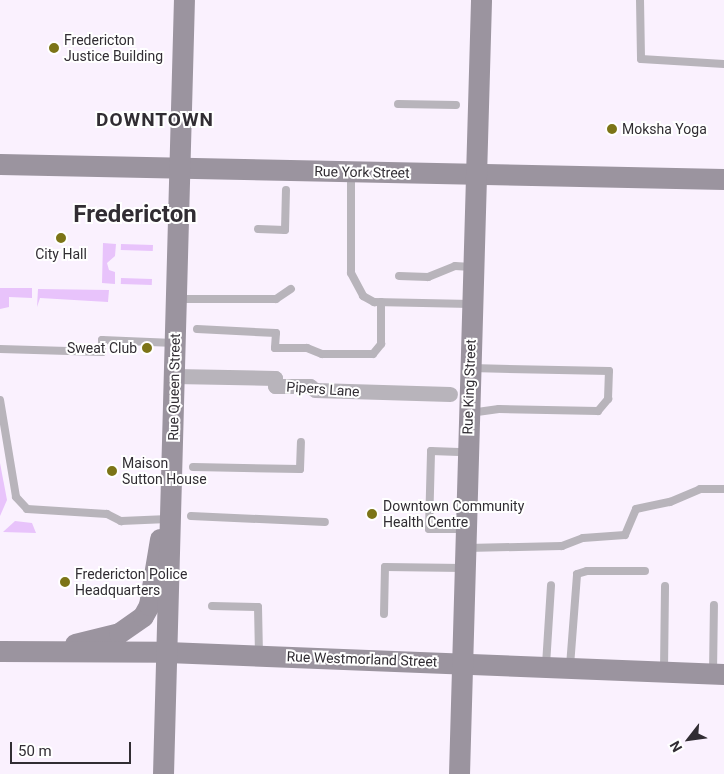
<!DOCTYPE html>
<html>
<head>
<meta charset="utf-8">
<style>
  body { margin:0 }
  #map { position:relative; width:724px; height:774px; overflow:hidden; background:#faf1fe; font-family:Roboto,sans-serif }
  div>[style] { position:absolute }
  [style*='--x'] { left:calc(var(--x)*1px); top:calc(var(--y)*1px); width:calc(var(--w)*1px); rotate:calc(var(--a)*1deg) }
  .green>* { inset:0; background:#e8c3fb; transform-origin:0 0 }
  .lane>* { height:8px; margin:-4px; padding:0 4px; transform-origin:4px; border-radius:4px; background:#b8b4bb }
  .street>* { height:15px; margin:-7.5px; padding:0 7.5px; transform-origin:7.5px; border-radius:7.5px; background:#b8b4bb }
  .secondary>* { height:21px; margin:-10.5px; padding:0 10.5px; transform-origin:10.5px; border-radius:10.5px; background:#9b949f }
  .dots>* { width:14px; height:14px; translate:-50% -50%; box-sizing:border-box; border:2px solid #fff; border-radius:50% }
  span { translate:-50% -50%; white-space:nowrap; text-align:center; line-height:1.15; -webkit-text-stroke:4px #fff; paint-order:stroke }
  .poi-label { font-size:14px; color:#312d33 }
  .left { translate:0 -50%; text-align:left }
  .right { translate:-100% -50%; text-align:right }
  .street-label { font-size:14px; color:#312d33 }
  .district-label { font-size:19px; color:#312d33; font-weight:700; letter-spacing:1px }
  .town-label { font-size:24px; color:#312d33; font-weight:700 }
  .north { position:absolute; left:664px; top:714px; width:50px; height:50px; -webkit-text-stroke:4px #fff; paint-order:stroke; rotate:240deg; font-size:14px; font-weight:700; line-height:20px; text-align:center; color:#312d33 }
  .north::after { content:''; display:block; margin:auto; width:18px; height:22px; background:#312d33; clip-path:polygon(50% 0,100% 100%,50% 72%,0 100%) }
  .scale { position:absolute; left:10px; top:742px; width:121px; height:22px; box-sizing:border-box; border:2px solid #312d33; border-top:0; padding-left:6px; font-size:15px; line-height:18px; white-space:nowrap; color:#312d33; -webkit-text-stroke:4px #fff; paint-order:stroke }
</style>
</head>
<body>
<div id="map">
  <div class="green">
    <div style="clip-path:polygon(103px 243px,116px 244px,115px 256px,107px 263px,109px 270px,115px 272px,115px 284px,102px 283px)"></div>
    <div style="left:121px;top:244px;width:32px;height:6px;rotate:2deg"></div>
    <div style="left:121px;top:278px;width:31px;height:6px;rotate:2deg"></div>
    <div style="clip-path:polygon(0 288px,32px 288px,32px 298px,9px 297px,9px 307px,0 309px)"></div>
    <div style="clip-path:polygon(38px 289px,109px 290px,108px 302px,40px 298px,37px 307px)"></div>
    <div style="clip-path:polygon(0 463px,7px 500px,0 516px)"></div>
    <div style="clip-path:polygon(15px 521px,32px 523px,36px 533px,3px 532px)"></div>
  </div>
  <div class="lane">
    <div style="--x:640;--y:0;--w:59;--a:89"></div>
    <div style="--x:641;--y:59;--w:83;--a:3.4"></div>
    <div style="--x:398;--y:104;--w:58;--a:1"></div>
    <div style="--x:351;--y:173;--w:100;--a:90"></div>
    <div style="--x:351;--y:273;--w:26;--a:62"></div>
    <div style="--x:363;--y:296;--w:13;--a:29"></div>
    <div style="--x:374;--y:302;--w:97;--a:1.2"></div>
    <div style="--x:258;--y:229;--w:27;--a:2"></div>
    <div style="--x:285;--y:230;--w:40;--a:-88.6"></div>
    <div style="--x:399;--y:276;--w:29;--a:2"></div>
    <div style="--x:428;--y:277;--w:29;--a:-22"></div>
    <div style="--x:455;--y:266;--w:17;--a:3"></div>
    <div style="--x:178;--y:299;--w:98;--a:0"></div>
    <div style="--x:276;--y:299;--w:18;--a:-34"></div>
    <div style="--x:197;--y:329;--w:79;--a:2.9"></div>
    <div style="--x:276;--y:333;--w:15;--a:94"></div>
    <div style="--x:275;--y:348;--w:32;--a:0"></div>
    <div style="--x:307;--y:348;--w:16;--a:22"></div>
    <div style="--x:322;--y:354;--w:51;--a:0"></div>
    <div style="--x:373;--y:354;--w:13;--a:-51"></div>
    <div style="--x:381;--y:344;--w:42;--a:-90"></div>
    <div style="--x:0;--y:349;--w:102;--a:1.7"></div>
    <div style="--x:102;--y:352;--w:12;--a:-90"></div>
    <div style="--x:102;--y:340;--w:72;--a:2.4"></div>
    <div style="--x:0;--y:400;--w:98;--a:80.6"></div>
    <div style="--x:16;--y:497;--w:16;--a:47"></div>
    <div style="--x:27;--y:509;--w:80;--a:3.6"></div>
    <div style="--x:107;--y:514;--w:16;--a:27"></div>
    <div style="--x:121;--y:521;--w:47;--a:-2.4"></div>
    <div style="--x:470;--y:413;--w:29;--a:-8"></div>
    <div style="--x:499;--y:409;--w:99;--a:1.2"></div>
    <div style="--x:598;--y:411;--w:16;--a:-50"></div>
    <div style="--x:608;--y:399;--w:28;--a:-88"></div>
    <div style="--x:609;--y:371;--w:138;--a:-178.8"></div>
    <div style="--x:193;--y:467;--w:107;--a:1.1"></div>
    <div style="--x:300;--y:469;--w:27;--a:-88"></div>
    <div style="--x:191;--y:516;--w:134;--a:2.6"></div>
    <div style="--x:465;--y:529;--w:36;--a:180"></div>
    <div style="--x:429;--y:529;--w:78;--a:-88.5"></div>
    <div style="--x:431;--y:451;--w:35;--a:2"></div>
    <div style="--x:467;--y:548;--w:95;--a:-1.2"></div>
    <div style="--x:562;--y:546;--w:22;--a:-21"></div>
    <div style="--x:583;--y:538;--w:42;--a:-4.1"></div>
    <div style="--x:625;--y:535;--w:28;--a:-67"></div>
    <div style="--x:636;--y:509;--w:35;--a:-12"></div>
    <div style="--x:670;--y:502;--w:33;--a:-23"></div>
    <div style="--x:700;--y:489;--w:24;--a:0"></div>
    <div style="--x:212;--y:606;--w:46;--a:1.2"></div>
    <div style="--x:258;--y:607;--w:47;--a:88.8"></div>
    <div style="--x:384;--y:614;--w:47;--a:-88.8"></div>
    <div style="--x:385;--y:567;--w:78;--a:0.7"></div>
    <div style="--x:546;--y:665;--w:80;--a:-86.4"></div>
    <div style="--x:570;--y:666;--w:92;--a:-85.6"></div>
    <div style="--x:577;--y:574;--w:10;--a:-17"></div>
    <div style="--x:587;--y:571;--w:58;--a:0"></div>
    <div style="--x:664;--y:670;--w:84;--a:-89.3"></div>
    <div style="--x:713;--y:673;--w:68;--a:-89.2"></div>
  </div>
  <div class="street">
    <div style="--x:174;--y:376;--w:101;--a:1.1"></div>
    <div style="--x:275;--y:378;--w:8;--a:90"></div>
    <div style="--x:275;--y:386;--w:35;--a:0"></div>
    <div style="--x:310;--y:386;--w:6;--a:39"></div>
    <div style="--x:315;--y:390;--w:135;--a:1.7"></div>
  </div>
  <div class="secondary">
    <div style="--x:0;--y:164;--w:724;--a:1.19"></div>
    <div style="--x:75;--y:644;--w:45;--a:-14"></div>
    <div style="--x:119;--y:633;--w:29;--a:-35"></div>
    <div style="--x:143;--y:616;--w:13;--a:-61"></div>
    <div style="--x:149;--y:605;--w:67;--a:-80.5"></div>
    <div style="--x:0;--y:651;--w:167;--a:0.3"></div>
    <div style="--x:167;--y:652;--w:557;--a:2.26"></div>
    <div style="--x:163;--y:774;--w:774;--a:-88.45"></div>
    <div style="--x:459;--y:774;--w:774;--a:-88.37"></div>
  </div>
  <div class="dots">
    <div style="left:54px;top:48px;background:#7c7417"></div>
    <div style="left:612px;top:129px;background:#7c7417"></div>
    <div style="left:61px;top:238px;background:#7c7417"></div>
    <div style="left:147px;top:348px;background:#7c7417"></div>
    <div style="left:112px;top:471px;background:#7c7417"></div>
    <div style="left:372px;top:514px;background:#7c7417"></div>
    <div style="left:65px;top:582px;background:#7c7417"></div>
  </div>
  <div class="poi-label">
    <span class="left" style="left:64px;top:48px">Fredericton<br>Justice Building</span>
    <span class="left" style="left:622px;top:129px">Moksha Yoga</span>
    <span style="left:61px;top:254px">City Hall</span>
    <span class="right" style="left:137px;top:348px">Sweat Club</span>
    <span class="left" style="left:122px;top:471px">Maison<br>Sutton House</span>
    <span class="left" style="left:383px;top:514px">Downtown Community<br>Health Centre</span>
    <span class="left" style="left:75px;top:582px">Fredericton Police<br>Headquarters</span>
  </div>
  <div class="street-label">
    <span style="left:362px;top:172px;rotate:1deg">Rue York Street</span>
    <span style="left:174px;top:387px;rotate:-89deg">Rue Queen Street</span>
    <span style="left:469px;top:387px;rotate:-88deg">Rue King Street</span>
    <span style="left:323px;top:389px;rotate:4deg">Pipers Lane</span>
    <span style="left:362px;top:659px;rotate:2deg">Rue Westmorland Street</span>
  </div>
  <div class="district-label">
    <span style="left:155px;top:120px">DOWNTOWN</span>
  </div>
  <div class="town-label">
    <span style="left:135px;top:215px">Fredericton</span>
  </div>
  <div class="north">N</div>
  <div class="scale">50 m</div>
</div>
</body>
</html>
